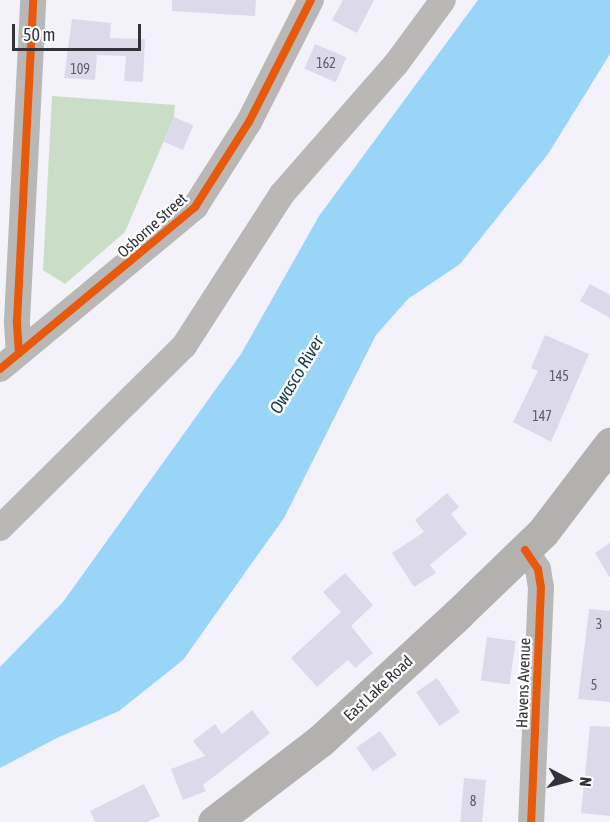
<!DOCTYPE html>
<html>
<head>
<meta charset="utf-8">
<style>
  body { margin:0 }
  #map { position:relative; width:610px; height:822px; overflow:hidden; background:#f3f2fa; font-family:"Asap Condensed",sans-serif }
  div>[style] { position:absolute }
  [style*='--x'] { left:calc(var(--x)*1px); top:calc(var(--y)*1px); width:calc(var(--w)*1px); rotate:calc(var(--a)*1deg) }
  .green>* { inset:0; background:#cadec7 }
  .water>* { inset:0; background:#99d5f7 }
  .building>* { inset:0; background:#dcd9eb; transform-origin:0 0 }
  .minor>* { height:26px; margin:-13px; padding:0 13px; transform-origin:13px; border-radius:13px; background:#bab7b7 }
  .major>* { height:33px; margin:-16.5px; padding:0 16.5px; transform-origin:16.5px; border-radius:16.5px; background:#b3b0b0 }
  .cycleway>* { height:8px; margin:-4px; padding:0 4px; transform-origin:4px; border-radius:4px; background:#e8590c }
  span { translate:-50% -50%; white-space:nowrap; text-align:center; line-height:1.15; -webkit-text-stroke:5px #fefefe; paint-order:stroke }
  .number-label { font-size:14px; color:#5d5c67 }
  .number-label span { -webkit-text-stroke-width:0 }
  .street-label { font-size:16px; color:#33323b }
  .water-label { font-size:18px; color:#163c4f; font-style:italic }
  .north { position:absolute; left:538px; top:750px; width:60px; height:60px; -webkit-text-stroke:4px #fefefe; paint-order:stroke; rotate:96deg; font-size:16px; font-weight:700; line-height:24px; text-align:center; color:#33323b }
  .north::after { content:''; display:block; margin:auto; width:21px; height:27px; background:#33323b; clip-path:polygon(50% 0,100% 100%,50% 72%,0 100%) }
  .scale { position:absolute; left:12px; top:24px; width:129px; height:27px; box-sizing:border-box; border:3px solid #33323b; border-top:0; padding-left:8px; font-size:18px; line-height:21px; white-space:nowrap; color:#33323b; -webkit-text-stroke:4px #fefefe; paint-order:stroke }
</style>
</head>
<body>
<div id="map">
  <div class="green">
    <div style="clip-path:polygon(52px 96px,175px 105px,174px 117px,125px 232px,65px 284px,43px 270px)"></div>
  </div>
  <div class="water">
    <div style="clip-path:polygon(478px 0,610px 0,610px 54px,548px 154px,460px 264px,408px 299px,376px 335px,284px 518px,183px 660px,119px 711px,57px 738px,0 768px,0 667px,63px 602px,241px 354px,319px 216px)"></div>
  </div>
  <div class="building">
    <div style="clip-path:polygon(172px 0,256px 0,255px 16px,172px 11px)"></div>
    <div style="clip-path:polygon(343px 0,374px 0,357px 33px,332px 20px)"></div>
    <div style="clip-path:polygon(72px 19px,111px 23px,110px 38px,145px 39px,143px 82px,124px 81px,126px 56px,97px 55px,95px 80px,64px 78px)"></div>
    <div style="left:315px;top:44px;width:34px;height:27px;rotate:23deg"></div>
    <div style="left:174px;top:117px;width:21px;height:27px;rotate:23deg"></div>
    <div style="clip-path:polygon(590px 284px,610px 295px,610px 318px,580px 301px)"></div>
    <div style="clip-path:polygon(545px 335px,589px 354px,551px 442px,513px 422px,538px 371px,531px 368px)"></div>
    <div style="clip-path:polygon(447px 493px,459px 507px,451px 514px,467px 534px,430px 565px,436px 573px,414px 587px,392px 553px,424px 532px,415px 520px)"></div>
    <div style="clip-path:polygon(610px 543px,610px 578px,595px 553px)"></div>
    <div style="clip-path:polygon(345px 573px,373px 605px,351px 626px,373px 653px,355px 668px,348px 660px,317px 687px,291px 658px,341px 612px,323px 592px)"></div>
    <div style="clip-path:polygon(589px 609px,610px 611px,610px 702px,578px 699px)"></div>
    <div style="left:487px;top:637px;width:29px;height:44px;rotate:8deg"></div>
    <div style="left:437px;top:678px;width:41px;height:25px;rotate:56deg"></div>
    <div style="clip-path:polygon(252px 710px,270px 733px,203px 785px,206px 791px,183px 800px,171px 769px,205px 756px,193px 741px,215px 724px,222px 734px)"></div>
    <div style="clip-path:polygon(590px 726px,610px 727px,610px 816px,581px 813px)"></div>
    <div style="left:380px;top:731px;width:29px;height:29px;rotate:55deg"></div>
    <div style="left:464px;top:778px;width:22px;height:44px;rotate:5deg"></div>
    <div style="clip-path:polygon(144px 784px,160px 816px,147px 822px,95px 822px,90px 811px)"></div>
  </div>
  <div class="minor">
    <div style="--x:19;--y:353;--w:32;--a:-94"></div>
    <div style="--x:17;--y:321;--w:321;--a:-87.1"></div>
    <div style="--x:0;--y:369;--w:254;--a:-39.7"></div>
    <div style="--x:195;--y:207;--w:101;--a:-57.6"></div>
    <div style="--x:249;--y:122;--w:137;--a:-63.1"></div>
    <div style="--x:0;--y:528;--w:259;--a:-44.7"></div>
    <div style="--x:184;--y:346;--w:181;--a:-57.2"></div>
    <div style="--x:282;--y:194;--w:173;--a:-48.8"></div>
    <div style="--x:396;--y:64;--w:79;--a:-53.7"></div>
    <div style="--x:525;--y:550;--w:23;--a:56"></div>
    <div style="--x:538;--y:569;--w:18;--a:81"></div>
    <div style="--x:541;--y:587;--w:235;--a:92.4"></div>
  </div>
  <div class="major">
    <div style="--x:214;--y:822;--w:133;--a:-37.4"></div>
    <div style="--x:320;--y:741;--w:188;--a:-42.6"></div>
    <div style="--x:458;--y:614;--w:118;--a:-44"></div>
    <div style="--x:543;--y:532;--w:111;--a:-52.7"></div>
  </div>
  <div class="cycleway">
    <div style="--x:19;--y:353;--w:32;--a:-94"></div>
    <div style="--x:17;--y:321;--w:321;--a:-87.1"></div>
    <div style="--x:0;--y:369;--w:254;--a:-39.7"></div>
    <div style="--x:195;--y:207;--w:101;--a:-57.6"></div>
    <div style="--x:249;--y:122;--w:137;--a:-63.1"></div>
    <div style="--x:525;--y:550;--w:23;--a:56"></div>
    <div style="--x:538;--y:569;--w:18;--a:81"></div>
    <div style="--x:541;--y:587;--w:235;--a:92.4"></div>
  </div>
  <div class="number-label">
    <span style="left:326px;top:63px">162</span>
    <span style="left:80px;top:69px">109</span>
    <span style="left:559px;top:376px">145</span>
    <span style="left:542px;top:416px">147</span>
    <span style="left:599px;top:624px">3</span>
    <span style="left:594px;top:685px">5</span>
    <span style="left:473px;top:801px">8</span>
  </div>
  <div class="street-label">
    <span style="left:152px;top:225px;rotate:-42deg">Osborne Street</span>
    <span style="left:523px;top:683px;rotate:-88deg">Havens Avenue</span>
    <span style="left:378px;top:688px;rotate:-43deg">East Lake Road</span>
  </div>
  <div class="water-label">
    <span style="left:297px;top:375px;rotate:-59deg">Owasco River</span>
  </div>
  <div class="north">N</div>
  <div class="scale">50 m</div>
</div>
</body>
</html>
